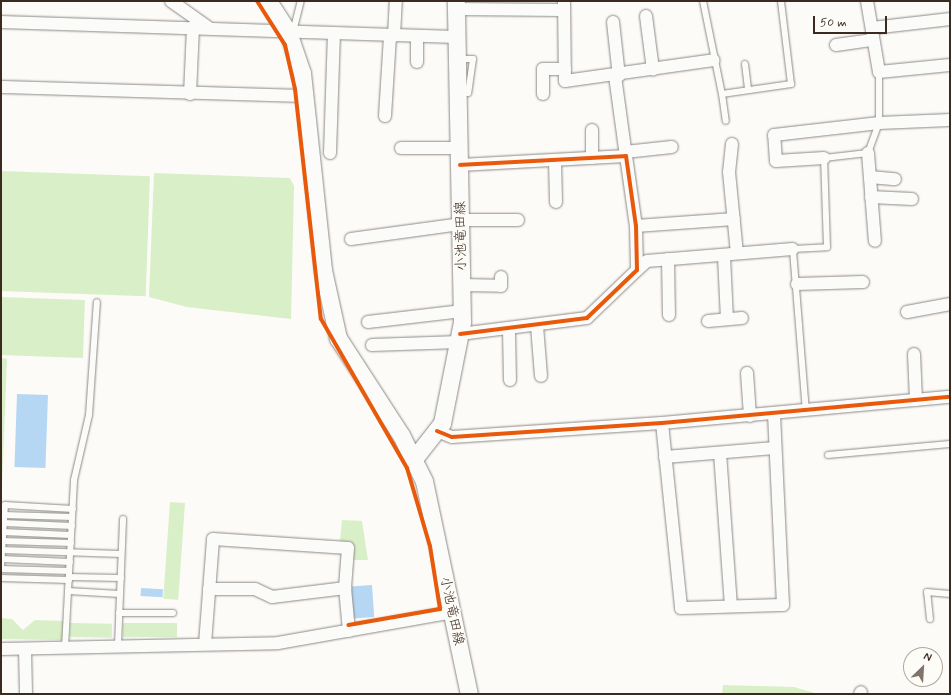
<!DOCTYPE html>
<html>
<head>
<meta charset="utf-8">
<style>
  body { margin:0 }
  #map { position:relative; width:951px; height:695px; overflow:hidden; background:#fcfbf8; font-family:Mynerve,"Klee One",sans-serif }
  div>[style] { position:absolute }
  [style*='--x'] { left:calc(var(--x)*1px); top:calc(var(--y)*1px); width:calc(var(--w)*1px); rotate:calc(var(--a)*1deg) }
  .green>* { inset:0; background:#d9efc8; transform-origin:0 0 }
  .water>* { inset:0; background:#b5d7f4; transform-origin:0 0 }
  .roads { filter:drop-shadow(0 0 1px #8d8985) drop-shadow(0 0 1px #8d8985) }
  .service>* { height:6px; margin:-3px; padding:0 3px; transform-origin:3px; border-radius:3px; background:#fbfbf9 }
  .minor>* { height:12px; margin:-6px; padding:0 6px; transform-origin:6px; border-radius:6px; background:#fbfbf9 }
  .secondary>* { height:17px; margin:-8.5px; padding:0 8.5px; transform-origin:8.5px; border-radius:8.5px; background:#fbfbf9 }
  .cycleway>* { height:4px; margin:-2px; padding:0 2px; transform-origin:2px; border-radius:2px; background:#e8590c }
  span { translate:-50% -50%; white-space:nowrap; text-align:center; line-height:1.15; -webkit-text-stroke:3px #fdfcf7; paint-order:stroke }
  .street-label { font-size:14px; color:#3b2a1e }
  .frame { position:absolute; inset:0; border:2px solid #3b2a1e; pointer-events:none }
  .north { position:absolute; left:903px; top:647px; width:40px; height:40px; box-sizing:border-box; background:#fdfcf7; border:1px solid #afa8a0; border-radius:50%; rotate:25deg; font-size:11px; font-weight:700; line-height:16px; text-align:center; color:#3b2a1e }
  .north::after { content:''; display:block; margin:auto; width:14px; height:18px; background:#7f736a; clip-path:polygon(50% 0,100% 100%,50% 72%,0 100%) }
  .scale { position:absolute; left:813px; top:16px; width:74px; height:18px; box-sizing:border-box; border:2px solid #3b2a1e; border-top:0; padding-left:5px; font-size:12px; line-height:14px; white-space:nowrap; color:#3b2a1e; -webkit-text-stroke:3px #fdfcf7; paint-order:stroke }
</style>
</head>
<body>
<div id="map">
  <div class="green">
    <div style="left:1px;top:171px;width:149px;height:120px;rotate:2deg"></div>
    <div style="clip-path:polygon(154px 173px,290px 178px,294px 186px,291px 319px,187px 307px,149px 297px)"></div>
    <div style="left:1px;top:297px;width:84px;height:58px;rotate:2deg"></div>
    <div style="clip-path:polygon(1px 358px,7px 359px,1px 510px)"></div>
    <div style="left:170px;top:502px;width:15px;height:97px;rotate:4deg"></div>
    <div style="clip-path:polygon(342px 520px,362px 521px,368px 560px,351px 560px,352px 542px,340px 541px)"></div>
    <div style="clip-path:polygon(1px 618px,12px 619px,23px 630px,35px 620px,64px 621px,63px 640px,1px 639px)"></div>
    <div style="left:70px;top:623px;width:42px;height:14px;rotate:1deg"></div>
    <div style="left:123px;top:623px;width:54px;height:14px"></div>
    <div style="clip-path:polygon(723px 685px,794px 687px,818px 694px,722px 694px)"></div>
  </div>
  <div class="water">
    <div style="left:17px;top:394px;width:31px;height:73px;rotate:2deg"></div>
    <div style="left:372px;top:585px;width:32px;height:22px;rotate:86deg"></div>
    <div style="left:141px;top:588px;width:22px;height:8px;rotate:3deg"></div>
  </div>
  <div class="roads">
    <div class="service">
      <div style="--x:703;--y:1;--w:95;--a:78.5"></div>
      <div style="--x:722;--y:94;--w:70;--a:-8.2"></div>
      <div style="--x:791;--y:84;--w:84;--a:-96.9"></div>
      <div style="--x:293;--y:32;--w:32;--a:-76"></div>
      <div style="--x:458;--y:59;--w:15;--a:0"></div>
      <div style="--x:473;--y:59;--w:34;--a:98"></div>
      <div style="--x:468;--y:93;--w:9;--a:180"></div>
      <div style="--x:745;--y:64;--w:26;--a:83"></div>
      <div style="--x:722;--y:94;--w:27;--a:82"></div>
      <div style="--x:806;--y:412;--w:164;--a:-94.6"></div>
      <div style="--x:793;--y:249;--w:34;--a:-3"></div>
      <div style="--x:827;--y:247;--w:89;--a:-91.9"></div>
      <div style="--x:824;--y:158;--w:44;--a:-6.5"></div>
      <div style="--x:868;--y:153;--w:32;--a:-70"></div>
      <div style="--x:879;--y:123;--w:51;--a:-90"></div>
      <div style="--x:828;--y:455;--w:122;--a:-5.2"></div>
      <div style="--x:4;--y:515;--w:68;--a:1.7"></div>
      <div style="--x:4;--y:523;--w:68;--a:2.5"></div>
      <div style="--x:3;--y:532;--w:68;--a:2.5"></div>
      <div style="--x:3;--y:541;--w:68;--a:1.7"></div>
      <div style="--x:2;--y:550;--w:119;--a:1.9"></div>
      <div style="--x:2;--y:559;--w:68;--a:2.5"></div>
      <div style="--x:1;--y:568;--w:63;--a:-86.4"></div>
      <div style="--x:5;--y:505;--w:68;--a:3.4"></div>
      <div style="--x:1;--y:569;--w:68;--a:1.7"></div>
      <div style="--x:69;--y:577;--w:52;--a:1.1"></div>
      <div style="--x:1;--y:578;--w:68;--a:1.7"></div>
      <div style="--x:68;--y:591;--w:52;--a:3.3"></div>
      <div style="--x:119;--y:613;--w:54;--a:0"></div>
      <div style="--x:930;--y:619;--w:27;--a:-96"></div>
      <div style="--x:927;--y:592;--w:23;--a:5"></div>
      <div style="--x:118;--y:645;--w:126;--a:-87.7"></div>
      <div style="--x:65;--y:647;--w:167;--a:-86.9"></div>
      <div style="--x:74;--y:480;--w:67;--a:-77"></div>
      <div style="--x:89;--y:415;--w:113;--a:-86"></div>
    </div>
    <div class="minor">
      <div style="--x:171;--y:1;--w:47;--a:35.4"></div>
      <div style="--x:564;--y:1;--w:80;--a:89.3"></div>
      <div style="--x:565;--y:81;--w:150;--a:-8"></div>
      <div style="--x:867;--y:1;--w:72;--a:80.4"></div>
      <div style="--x:879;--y:72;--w:71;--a:-5.6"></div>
      <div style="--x:456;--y:9;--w:106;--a:0.5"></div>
      <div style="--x:646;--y:16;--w:54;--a:82.6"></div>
      <div style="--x:1;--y:22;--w:455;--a:1.9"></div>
      <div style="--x:613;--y:22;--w:54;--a:83.7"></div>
      <div style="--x:872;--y:28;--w:79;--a:-6.6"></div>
      <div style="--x:394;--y:36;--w:35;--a:-87"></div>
      <div style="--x:417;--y:37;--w:25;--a:90"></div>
      <div style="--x:836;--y:45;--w:37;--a:-8"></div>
      <div style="--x:615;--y:76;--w:81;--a:82.2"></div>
      <div style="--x:1;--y:87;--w:304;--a:1.7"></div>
      <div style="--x:190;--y:94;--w:67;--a:-87.4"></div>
      <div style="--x:543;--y:94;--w:25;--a:-90"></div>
      <div style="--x:543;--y:69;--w:22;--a:0"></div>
      <div style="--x:385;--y:116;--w:80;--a:-86.4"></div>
      <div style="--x:592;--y:130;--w:28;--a:90"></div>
      <div style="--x:732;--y:144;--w:28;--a:96"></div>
      <div style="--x:729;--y:172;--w:81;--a:84.4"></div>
      <div style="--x:401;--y:148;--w:58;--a:0"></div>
      <div style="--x:625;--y:152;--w:47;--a:-6.1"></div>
      <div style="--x:330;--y:153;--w:120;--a:-88.1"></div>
      <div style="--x:868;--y:153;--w:88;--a:85.5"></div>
      <div style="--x:824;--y:158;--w:48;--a:176.4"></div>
      <div style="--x:776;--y:161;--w:26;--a:-94"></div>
      <div style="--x:774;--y:135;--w:106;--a:-6.5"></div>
      <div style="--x:879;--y:123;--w:71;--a:-2.4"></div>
      <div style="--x:555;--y:161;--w:41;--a:88.6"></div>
      <div style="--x:460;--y:165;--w:166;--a:-3.1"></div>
      <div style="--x:626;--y:156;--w:71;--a:81.9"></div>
      <div style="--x:636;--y:226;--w:44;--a:88.7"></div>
      <div style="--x:637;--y:270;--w:69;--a:136.2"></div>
      <div style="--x:587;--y:318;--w:128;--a:172.8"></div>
      <div style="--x:870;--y:177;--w:25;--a:5"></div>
      <div style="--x:871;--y:197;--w:41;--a:2.8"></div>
      <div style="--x:460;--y:220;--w:58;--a:0"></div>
      <div style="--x:636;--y:226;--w:98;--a:-4.1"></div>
      <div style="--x:351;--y:239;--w:110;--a:-7.8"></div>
      <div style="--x:724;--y:256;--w:63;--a:87.3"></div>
      <div style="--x:668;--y:259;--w:56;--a:89"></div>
      <div style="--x:637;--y:270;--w:13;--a:-42"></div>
      <div style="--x:647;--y:261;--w:146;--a:-4.7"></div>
      <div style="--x:797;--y:284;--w:66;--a:-1.7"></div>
      <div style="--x:462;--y:285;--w:39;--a:1"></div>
      <div style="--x:501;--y:286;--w:9;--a:-90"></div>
      <div style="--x:907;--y:312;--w:44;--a:-10.5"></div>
      <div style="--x:708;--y:321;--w:34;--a:-5"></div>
      <div style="--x:368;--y:322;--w:95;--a:-6.7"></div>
      <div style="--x:537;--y:326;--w:50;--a:85.4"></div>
      <div style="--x:509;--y:330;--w:50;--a:88.9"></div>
      <div style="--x:372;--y:345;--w:87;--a:-2"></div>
      <div style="--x:914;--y:354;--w:46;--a:87.5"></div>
      <div style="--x:747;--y:373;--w:43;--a:86"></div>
      <div style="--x:662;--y:423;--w:186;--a:84.1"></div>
      <div style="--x:681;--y:608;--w:102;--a:-1.7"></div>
      <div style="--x:783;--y:605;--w:191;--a:-92.7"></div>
      <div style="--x:437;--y:431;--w:16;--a:22"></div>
      <div style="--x:452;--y:437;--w:210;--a:-3.8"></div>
      <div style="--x:662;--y:423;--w:289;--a:-5.2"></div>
      <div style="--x:720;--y:453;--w:153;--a:85.9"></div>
      <div style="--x:665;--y:457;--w:110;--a:-4.7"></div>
      <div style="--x:209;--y:589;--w:46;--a:0"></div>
      <div style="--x:255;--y:589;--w:19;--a:25"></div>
      <div style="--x:272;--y:597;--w:74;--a:-7"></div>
      <div style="--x:205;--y:644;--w:105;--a:-85.6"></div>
      <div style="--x:213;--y:539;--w:135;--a:3.8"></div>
      <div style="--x:348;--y:548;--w:40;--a:94.3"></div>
      <div style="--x:345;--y:588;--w:43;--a:84.7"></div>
      <div style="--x:1;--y:649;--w:277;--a:-1.2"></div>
      <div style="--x:278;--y:643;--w:178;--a:-10"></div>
      <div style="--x:25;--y:649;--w:45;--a:88.7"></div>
      <div style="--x:860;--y:694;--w:2;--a:-63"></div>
    </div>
    <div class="secondary">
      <div style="--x:268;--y:1;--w:37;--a:57"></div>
      <div style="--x:288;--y:32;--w:43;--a:71.1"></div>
      <div style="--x:302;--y:73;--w:198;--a:83.9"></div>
      <div style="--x:323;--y:270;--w:70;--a:77.6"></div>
      <div style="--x:338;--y:338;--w:116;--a:57"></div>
      <div style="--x:401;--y:435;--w:51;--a:63.4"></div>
      <div style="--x:424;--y:481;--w:218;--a:78.1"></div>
      <div style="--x:413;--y:460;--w:47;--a:-51.9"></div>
      <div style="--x:442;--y:423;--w:103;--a:-78.8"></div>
      <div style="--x:462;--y:322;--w:321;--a:-91.1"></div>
    </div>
  </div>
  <div class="cycleway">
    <div style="--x:257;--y:1;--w:52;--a:57.5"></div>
    <div style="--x:285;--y:45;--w:45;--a:77.2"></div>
    <div style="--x:295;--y:89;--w:231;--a:83.6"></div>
    <div style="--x:321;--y:319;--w:172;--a:60"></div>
    <div style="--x:407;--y:468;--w:81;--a:73.6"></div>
    <div style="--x:430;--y:546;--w:64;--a:81"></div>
    <div style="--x:440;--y:609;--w:93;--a:170.1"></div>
    <div style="--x:460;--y:165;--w:166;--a:-3.1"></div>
    <div style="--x:626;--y:156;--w:71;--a:81.9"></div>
    <div style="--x:636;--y:226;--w:44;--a:88.7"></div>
    <div style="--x:637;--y:270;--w:69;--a:136.2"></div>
    <div style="--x:587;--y:318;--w:128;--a:172.8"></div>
    <div style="--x:437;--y:431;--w:16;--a:22"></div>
    <div style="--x:452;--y:437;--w:210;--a:-3.8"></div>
    <div style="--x:662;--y:423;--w:289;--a:-5.2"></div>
  </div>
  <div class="street-label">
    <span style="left:461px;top:236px;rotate:-91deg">小池竜田線</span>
    <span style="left:452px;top:611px;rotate:78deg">小池竜田線</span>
  </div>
  <div class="frame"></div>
  <div class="north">N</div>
  <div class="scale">50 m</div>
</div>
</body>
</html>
